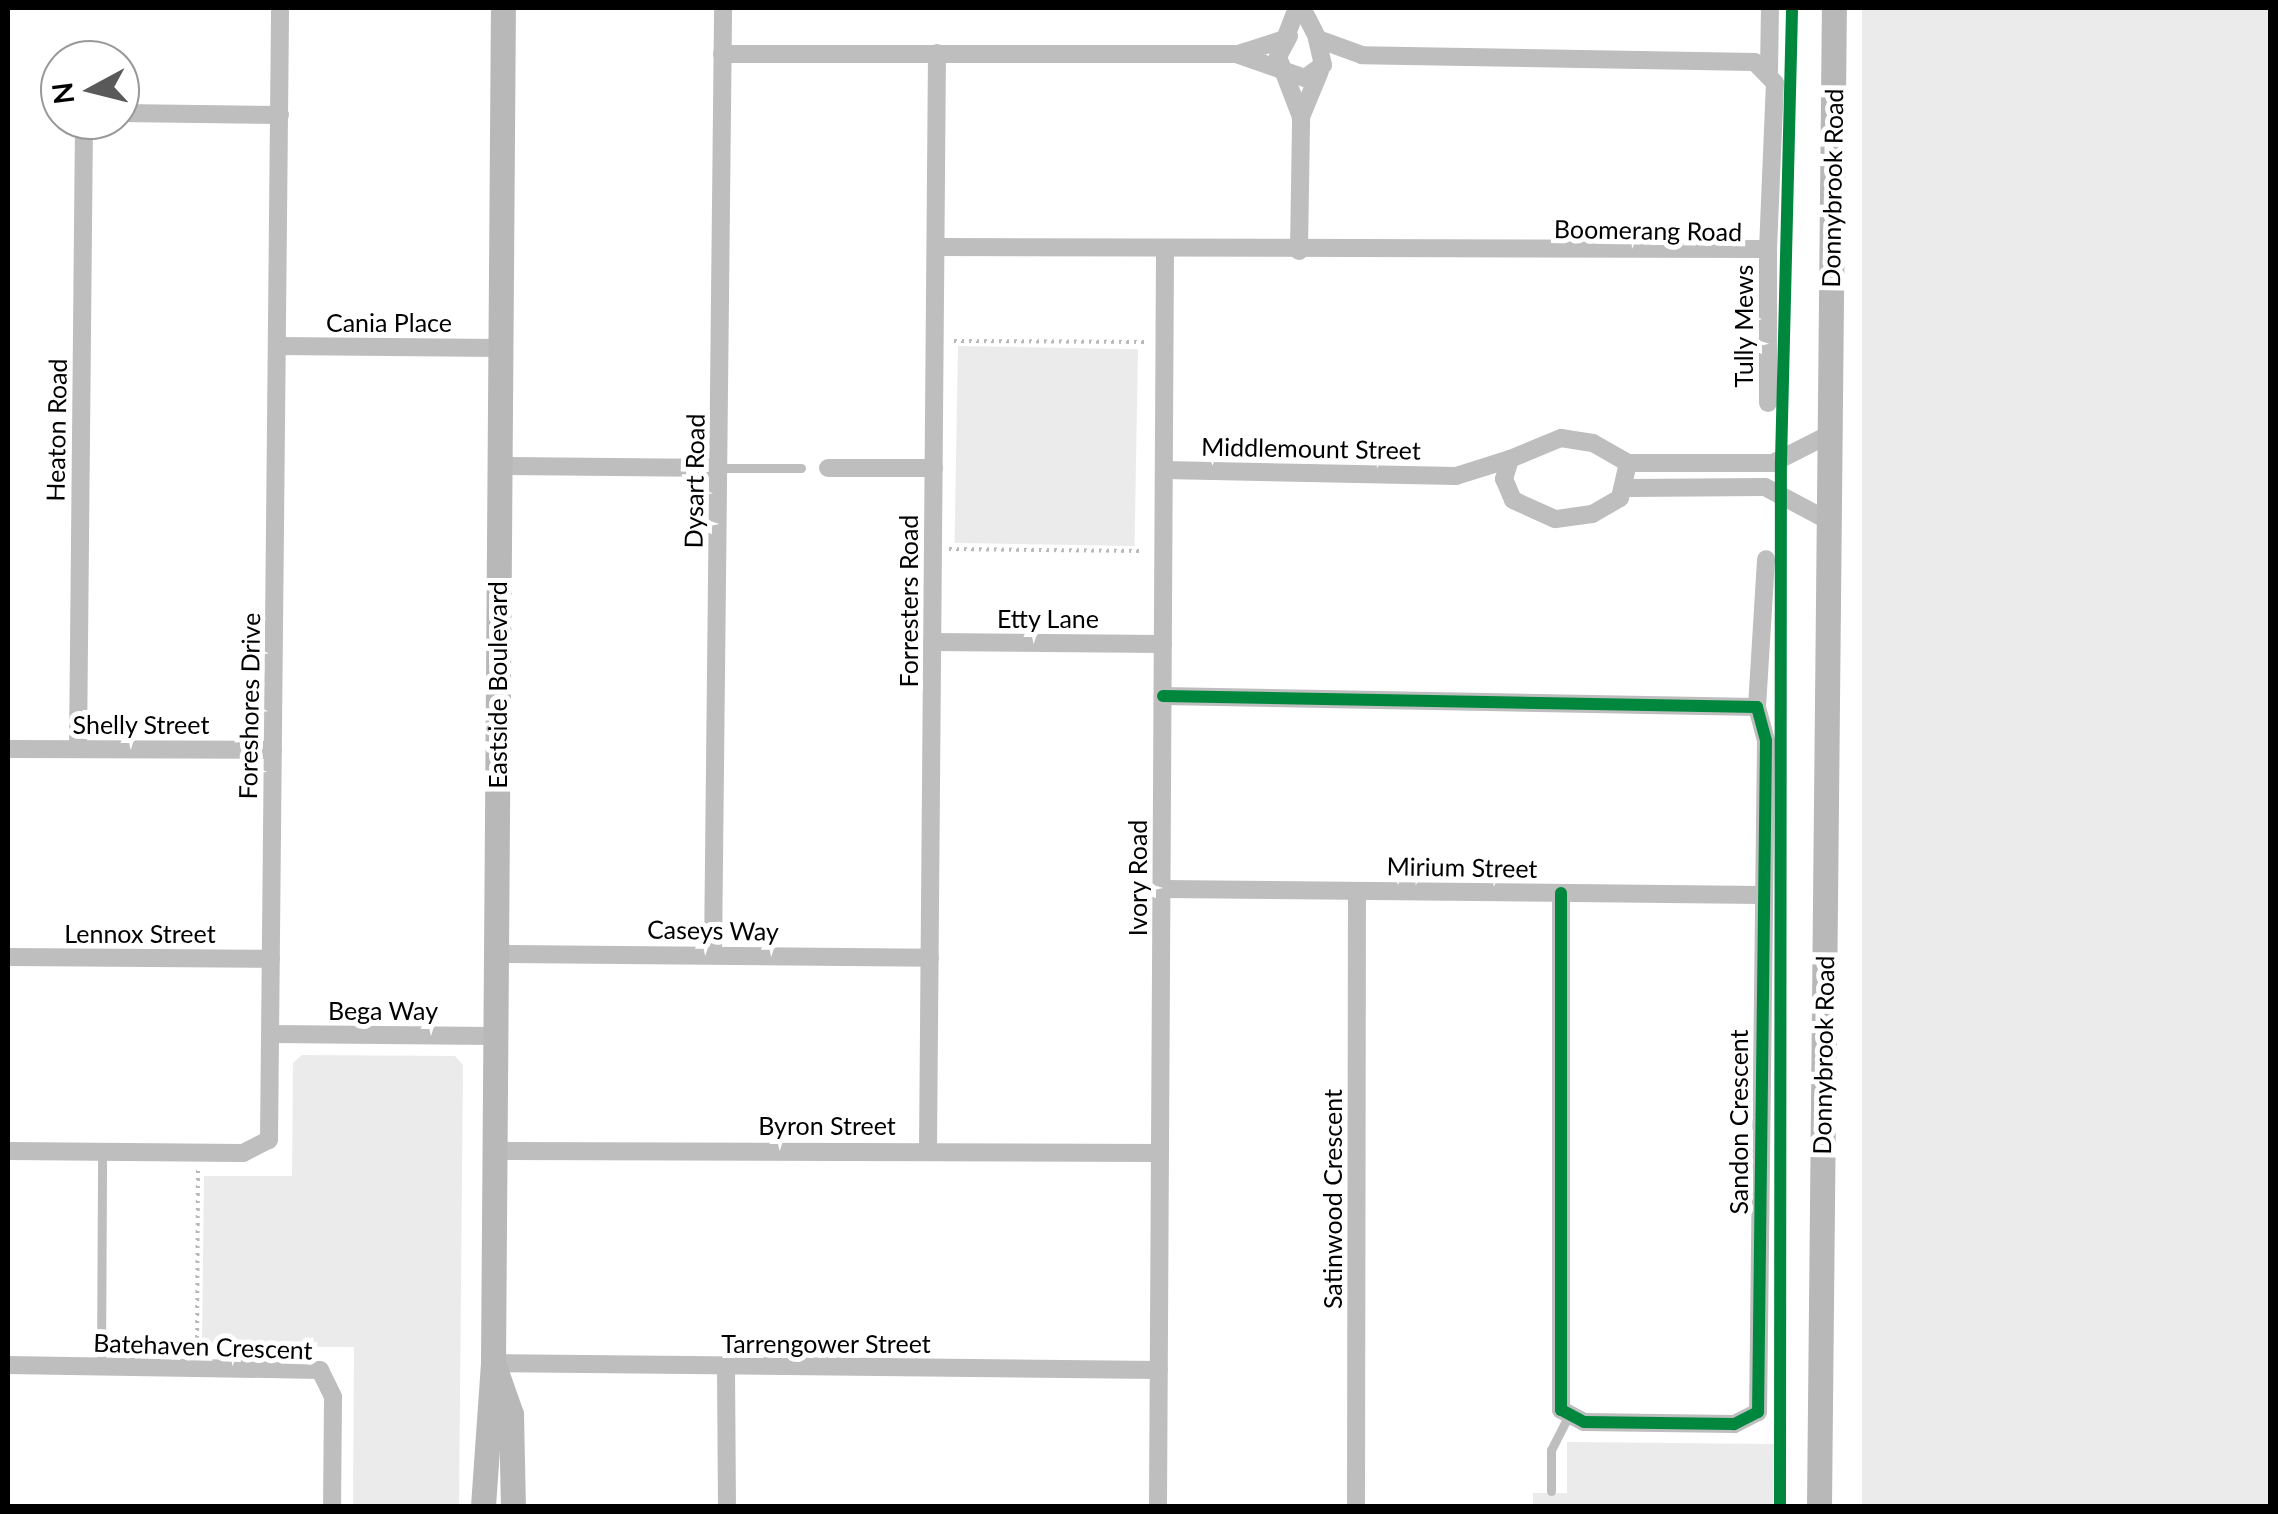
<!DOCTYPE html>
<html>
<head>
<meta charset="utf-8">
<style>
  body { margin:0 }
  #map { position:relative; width:2278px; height:1514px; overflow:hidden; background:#fff; font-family:Lato,sans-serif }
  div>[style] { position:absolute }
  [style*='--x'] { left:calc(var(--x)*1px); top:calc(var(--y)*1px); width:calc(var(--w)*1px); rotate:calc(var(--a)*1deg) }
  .green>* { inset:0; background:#ebebeb; transform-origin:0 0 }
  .path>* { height:4px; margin-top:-2px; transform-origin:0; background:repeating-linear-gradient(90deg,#b9b9b9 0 2.5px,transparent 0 7.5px) }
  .lane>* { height:9px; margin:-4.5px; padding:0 4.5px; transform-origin:4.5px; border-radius:4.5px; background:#bebebe }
  .street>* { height:18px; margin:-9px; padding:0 9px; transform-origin:9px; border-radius:9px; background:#bebebe }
  .secondary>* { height:25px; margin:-12.5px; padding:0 12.5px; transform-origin:12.5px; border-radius:12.5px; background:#b8b8b8 }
  .cycleway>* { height:12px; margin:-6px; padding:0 6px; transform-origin:6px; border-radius:6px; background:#00873e }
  span { translate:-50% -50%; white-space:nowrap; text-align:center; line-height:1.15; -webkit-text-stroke:10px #fff; paint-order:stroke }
  .street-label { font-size:25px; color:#000 }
  .frame { position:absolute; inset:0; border:10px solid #000; pointer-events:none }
  .north { position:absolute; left:40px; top:40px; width:100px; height:100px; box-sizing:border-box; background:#fff; border:2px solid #999; border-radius:50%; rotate:263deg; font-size:28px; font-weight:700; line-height:40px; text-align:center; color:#000 }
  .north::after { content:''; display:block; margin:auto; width:35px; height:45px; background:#595959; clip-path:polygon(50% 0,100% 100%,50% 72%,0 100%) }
</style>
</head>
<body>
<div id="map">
  <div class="green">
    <div style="left:1862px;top:8px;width:408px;height:1498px"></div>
    <div style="left:958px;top:346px;width:180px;height:197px;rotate:1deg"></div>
    <div style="clip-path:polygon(302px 1055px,455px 1056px,463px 1065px,459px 1506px,353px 1506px,354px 1347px,202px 1346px,204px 1176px,292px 1176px,293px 1063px)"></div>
    <div style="clip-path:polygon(1567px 1442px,1774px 1444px,1773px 1506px,1533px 1506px,1533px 1493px,1567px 1493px)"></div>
  </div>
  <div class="path">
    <div style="--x:954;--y:341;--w:191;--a:0.3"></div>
    <div style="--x:949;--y:549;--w:195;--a:0.6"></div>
    <div style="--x:197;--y:1353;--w:185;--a:-89.7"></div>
  </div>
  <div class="lane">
    <div style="--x:719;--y:468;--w:82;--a:0"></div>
    <div style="--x:101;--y:1366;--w:214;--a:-89.7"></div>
    <div style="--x:1551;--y:1491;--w:41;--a:-90"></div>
    <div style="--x:1551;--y:1450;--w:36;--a:-63"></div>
  </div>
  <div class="street">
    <div style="--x:1289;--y:36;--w:24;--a:118"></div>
    <div style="--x:1278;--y:57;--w:64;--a:69"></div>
    <div style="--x:722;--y:54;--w:516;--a:0"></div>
    <div style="--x:1238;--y:54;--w:49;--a:-17.7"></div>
    <div style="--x:1285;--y:39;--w:33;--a:-69"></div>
    <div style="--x:1239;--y:55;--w:70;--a:19.2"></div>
    <div style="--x:1305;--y:78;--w:22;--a:-36"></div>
    <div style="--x:1323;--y:65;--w:28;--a:-103"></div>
    <div style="--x:1769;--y:71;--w:63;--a:-89.1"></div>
    <div style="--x:120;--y:113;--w:160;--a:0.7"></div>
    <div style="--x:936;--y:247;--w:832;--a:0.14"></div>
    <div style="--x:1768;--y:249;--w:166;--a:-87.6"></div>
    <div style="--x:1775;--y:83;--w:29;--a:-134"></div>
    <div style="--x:1755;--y:62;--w:393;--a:-179"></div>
    <div style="--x:1362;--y:55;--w:47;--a:-160"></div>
    <div style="--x:1318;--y:39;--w:35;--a:-117"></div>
    <div style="--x:1299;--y:251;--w:134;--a:-89.1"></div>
    <div style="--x:1301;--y:117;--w:50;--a:-67.6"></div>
    <div style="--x:278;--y:346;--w:222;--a:0.5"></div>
    <div style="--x:1768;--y:403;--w:154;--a:-90"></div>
    <div style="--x:1561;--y:438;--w:32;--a:9"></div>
    <div style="--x:1593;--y:443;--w:40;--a:29.7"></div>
    <div style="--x:1628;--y:463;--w:36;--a:103"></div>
    <div style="--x:1620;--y:498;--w:32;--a:150"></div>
    <div style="--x:1592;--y:514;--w:37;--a:172"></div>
    <div style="--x:1555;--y:519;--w:46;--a:-155.7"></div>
    <div style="--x:1513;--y:500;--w:23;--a:-113"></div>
    <div style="--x:1504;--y:479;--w:21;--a:-73"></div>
    <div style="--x:1510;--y:459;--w:55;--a:-22.4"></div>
    <div style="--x:1628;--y:463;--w:145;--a:0"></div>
    <div style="--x:1773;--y:463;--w:64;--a:-27"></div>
    <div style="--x:499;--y:466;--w:220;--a:0.5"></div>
    <div style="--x:828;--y:468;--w:106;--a:0"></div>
    <div style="--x:1164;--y:470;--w:292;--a:1.2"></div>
    <div style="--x:1456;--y:476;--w:57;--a:-17.5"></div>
    <div style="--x:1629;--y:488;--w:136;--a:-0.4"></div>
    <div style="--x:1765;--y:487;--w:72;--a:28"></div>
    <div style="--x:932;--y:642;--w:231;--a:0.5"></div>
    <div style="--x:1163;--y:696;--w:594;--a:1.06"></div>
    <div style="--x:1757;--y:707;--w:35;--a:75"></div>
    <div style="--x:1766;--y:741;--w:671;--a:90.68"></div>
    <div style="--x:1758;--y:1412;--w:27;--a:153"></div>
    <div style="--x:1734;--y:1424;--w:150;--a:-179.2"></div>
    <div style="--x:1584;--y:1422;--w:26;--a:-152"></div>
    <div style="--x:1561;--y:1410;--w:517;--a:-90"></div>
    <div style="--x:1757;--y:707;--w:148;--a:-86.5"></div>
    <div style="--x:8;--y:749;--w:265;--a:0.2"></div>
    <div style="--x:78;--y:749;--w:622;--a:-89.45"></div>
    <div style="--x:84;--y:127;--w:16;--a:-27"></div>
    <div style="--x:1162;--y:889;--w:600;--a:0.57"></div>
    <div style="--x:495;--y:954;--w:435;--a:0.5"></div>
    <div style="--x:713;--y:955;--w:947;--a:-89.39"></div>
    <div style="--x:8;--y:957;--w:263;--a:0.4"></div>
    <div style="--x:271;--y:1034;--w:223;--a:0.5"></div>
    <div style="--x:928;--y:1150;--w:1097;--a:-89.53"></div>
    <div style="--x:8;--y:1151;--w:235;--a:0.5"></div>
    <div style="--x:243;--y:1153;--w:29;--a:-27"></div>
    <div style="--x:269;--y:1140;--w:1132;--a:-89.44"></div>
    <div style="--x:493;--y:1151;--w:667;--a:0.17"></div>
    <div style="--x:493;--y:1363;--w:666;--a:0.6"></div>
    <div style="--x:8;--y:1365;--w:312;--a:0.9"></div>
    <div style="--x:320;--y:1370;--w:30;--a:64"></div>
    <div style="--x:333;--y:1397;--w:109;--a:90.5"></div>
    <div style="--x:726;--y:1367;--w:139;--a:89.6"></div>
    <div style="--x:1158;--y:1506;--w:1256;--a:-89.68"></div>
    <div style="--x:1356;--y:1506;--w:615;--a:-89.91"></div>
  </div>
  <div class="secondary">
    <div style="--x:493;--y:1363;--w:54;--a:70.6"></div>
    <div style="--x:511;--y:1414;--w:92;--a:88.8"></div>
    <div style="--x:483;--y:1506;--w:143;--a:-86"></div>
    <div style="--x:493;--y:1363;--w:1355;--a:-89.58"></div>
    <div style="--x:1819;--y:1506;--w:1498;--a:-89.43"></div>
  </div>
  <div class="cycleway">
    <div style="--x:1163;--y:696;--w:594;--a:1.06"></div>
    <div style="--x:1757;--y:707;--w:35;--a:75"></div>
    <div style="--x:1766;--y:741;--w:671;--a:90.68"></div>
    <div style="--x:1758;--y:1412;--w:27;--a:153"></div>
    <div style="--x:1734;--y:1424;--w:150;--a:-179.2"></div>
    <div style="--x:1584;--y:1422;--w:26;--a:-152"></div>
    <div style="--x:1561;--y:1410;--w:517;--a:-90"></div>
    <div style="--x:1780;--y:1506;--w:1045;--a:-89.95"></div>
    <div style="--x:1781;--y:461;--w:453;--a:-88.6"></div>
  </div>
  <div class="street-label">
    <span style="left:1832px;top:188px;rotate:-89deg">Donnybrook Road</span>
    <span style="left:1648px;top:230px;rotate:1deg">Boomerang Road</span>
    <span style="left:389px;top:322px">Cania Place</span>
    <span style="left:1743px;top:326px;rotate:-90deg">Tully Mews</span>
    <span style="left:56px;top:430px;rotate:-89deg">Heaton Road</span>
    <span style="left:1311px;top:448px;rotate:1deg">Middlemount Street</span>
    <span style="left:694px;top:481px;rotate:-89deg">Dysart Road</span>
    <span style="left:908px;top:601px;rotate:-90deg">Forresters Road</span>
    <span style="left:1048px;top:618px">Etty Lane</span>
    <span style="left:497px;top:685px;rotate:-90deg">Eastside Boulevard</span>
    <span style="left:249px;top:706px;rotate:-89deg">Foreshores Drive</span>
    <span style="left:141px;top:724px">Shelly Street</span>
    <span style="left:1462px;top:867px;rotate:1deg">Mirium Street</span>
    <span style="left:1137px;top:878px;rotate:-90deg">Ivory Road</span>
    <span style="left:713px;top:930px;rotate:1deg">Caseys Way</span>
    <span style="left:140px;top:933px">Lennox Street</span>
    <span style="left:383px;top:1010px">Bega Way</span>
    <span style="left:1823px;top:1055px;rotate:-89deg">Donnybrook Road</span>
    <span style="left:1738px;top:1122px;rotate:-90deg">Sandon Crescent</span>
    <span style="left:827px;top:1125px">Byron Street</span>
    <span style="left:1332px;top:1199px;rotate:-90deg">Satinwood Crescent</span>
    <span style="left:826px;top:1343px">Tarrengower Street</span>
    <span style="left:203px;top:1346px;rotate:2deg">Batehaven Crescent</span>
  </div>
  <div class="frame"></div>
  <div class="north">N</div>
</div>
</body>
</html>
